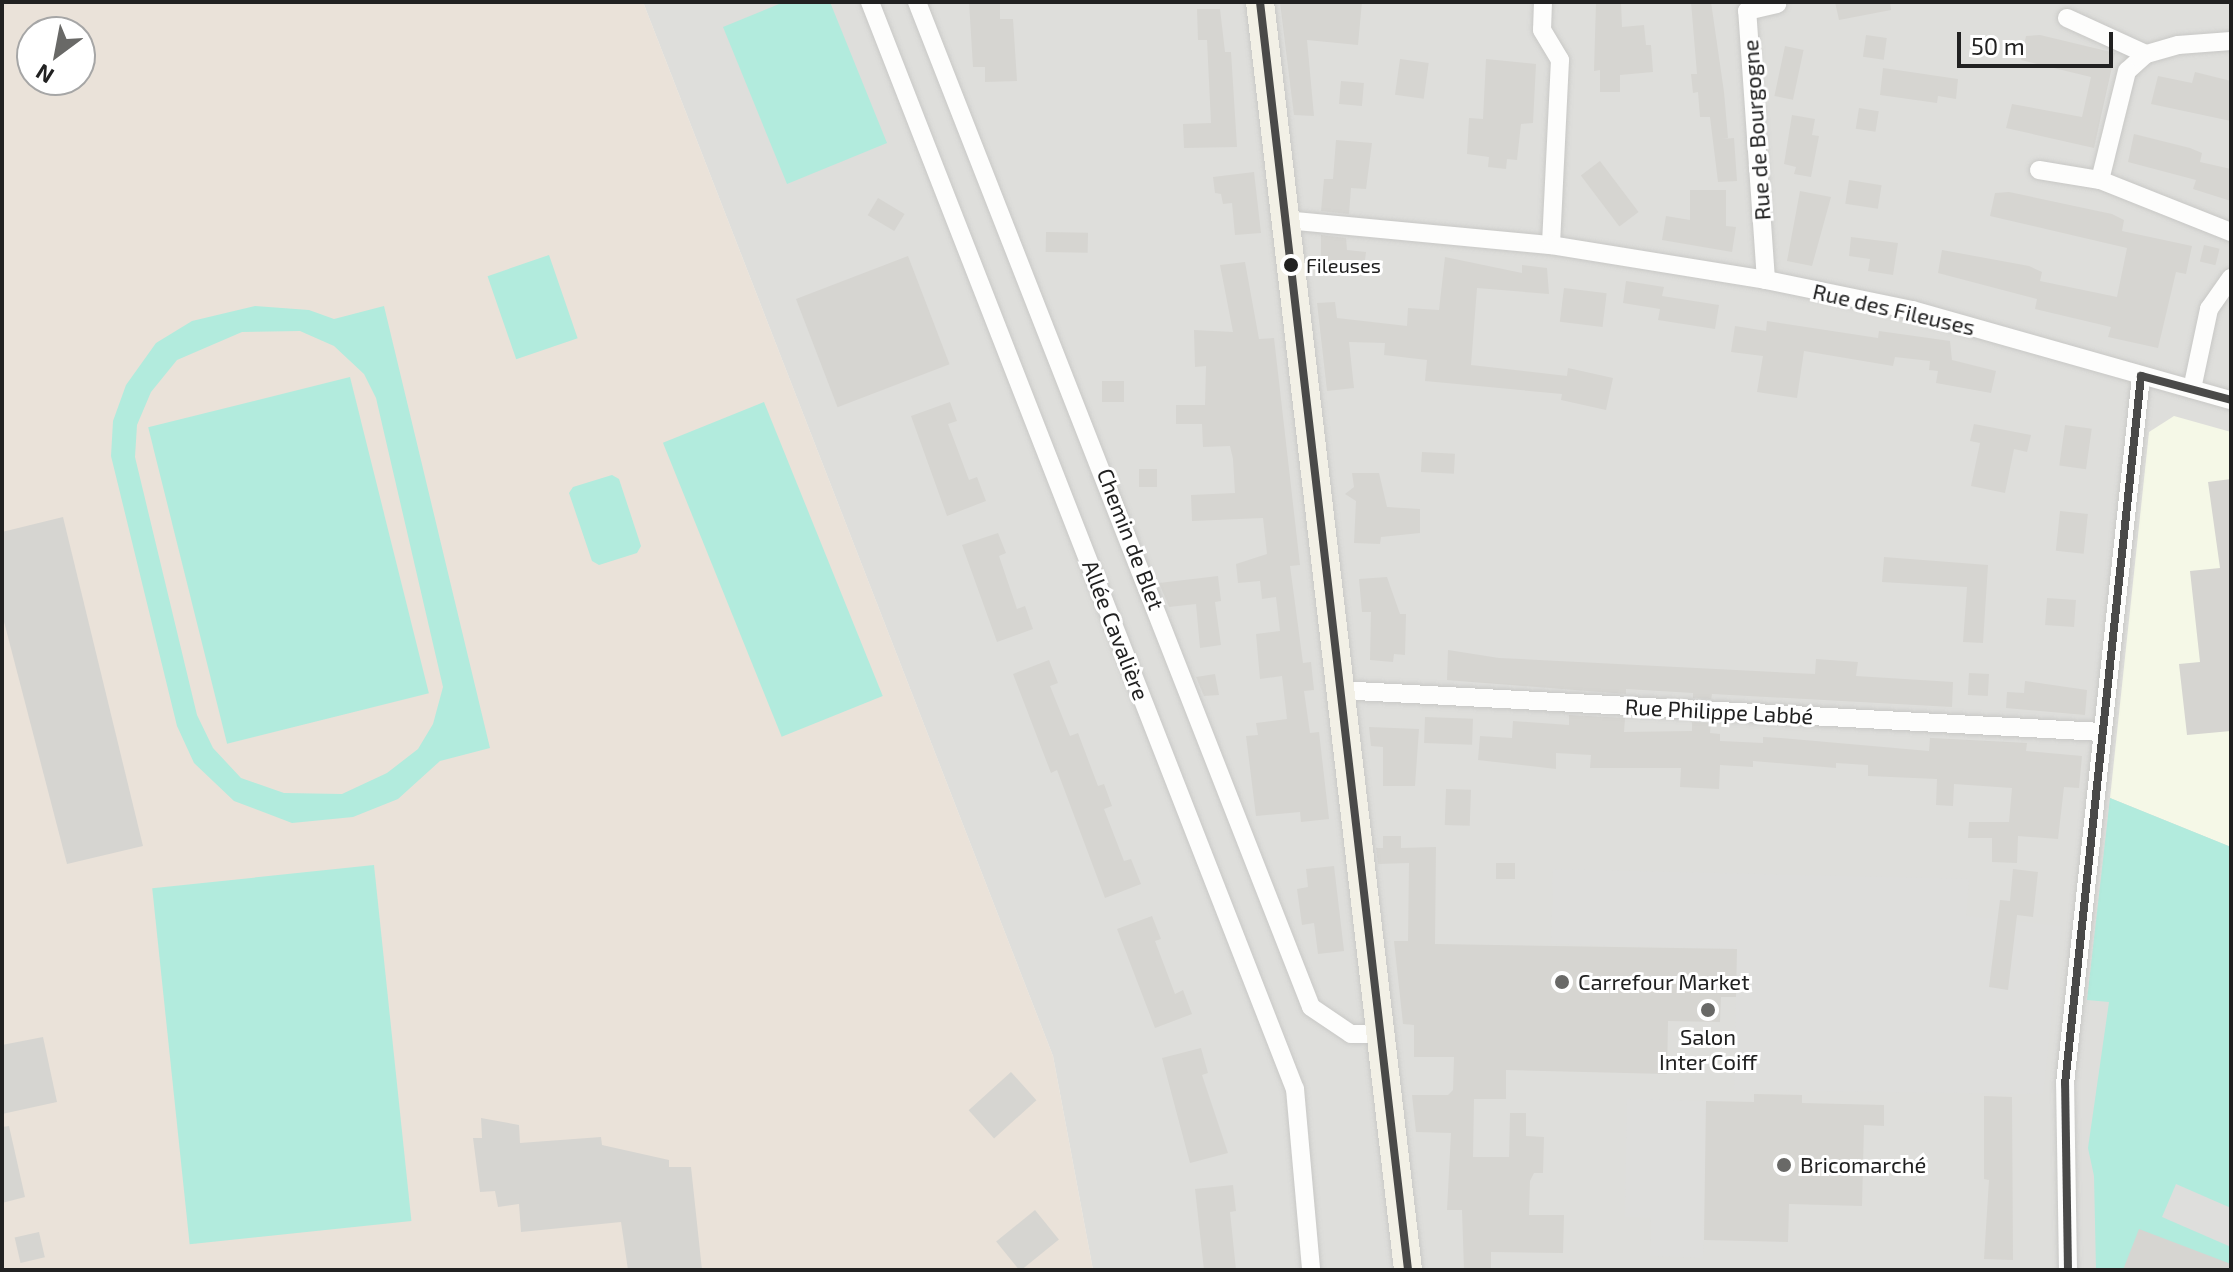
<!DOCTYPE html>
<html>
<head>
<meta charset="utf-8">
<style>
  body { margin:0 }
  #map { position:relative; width:2233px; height:1272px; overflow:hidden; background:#efefea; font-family:"Exo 2",sans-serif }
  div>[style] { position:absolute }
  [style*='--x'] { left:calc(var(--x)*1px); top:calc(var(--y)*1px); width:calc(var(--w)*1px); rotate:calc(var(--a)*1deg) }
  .residential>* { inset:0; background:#dededb }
  .education>* { inset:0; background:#f5f8e7 }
  .military>* { inset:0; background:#eae2d9 }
  .pitch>* { inset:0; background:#b2ebdd; transform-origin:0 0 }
  .parking>* { inset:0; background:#dededc }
  .building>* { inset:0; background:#d6d5d1; transform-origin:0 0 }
  .roads { filter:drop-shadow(0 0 2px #c8c8c6) drop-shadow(0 0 2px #c8c8c6) }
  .street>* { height:18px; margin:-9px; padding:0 9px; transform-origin:9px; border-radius:9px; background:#fdfdfc }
  .primary>* { height:28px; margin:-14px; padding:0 14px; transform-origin:14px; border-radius:14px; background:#f2f0e6 }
  .bus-1>* { height:8px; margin:-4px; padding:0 4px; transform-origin:4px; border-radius:4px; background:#4a4a49 }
  .dots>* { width:22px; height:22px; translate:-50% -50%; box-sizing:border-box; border:4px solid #fff; border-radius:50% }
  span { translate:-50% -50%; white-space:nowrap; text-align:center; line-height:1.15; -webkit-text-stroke:6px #fff; paint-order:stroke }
  .bus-label { font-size:20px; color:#212121 }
  .left { translate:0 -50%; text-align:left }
  .street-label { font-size:22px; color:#212121 }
  .poi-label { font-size:22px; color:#212121 }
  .frame { position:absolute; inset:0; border:4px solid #212121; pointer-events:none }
  .north { position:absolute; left:16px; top:16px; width:80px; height:80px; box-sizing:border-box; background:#fff; border:2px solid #a6a6a6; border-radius:50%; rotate:212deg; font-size:22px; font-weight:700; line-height:32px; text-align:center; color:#212121 }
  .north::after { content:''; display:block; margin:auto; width:28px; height:36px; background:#696967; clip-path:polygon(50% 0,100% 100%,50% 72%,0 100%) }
  .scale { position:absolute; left:1957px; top:32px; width:156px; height:36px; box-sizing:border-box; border:4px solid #212121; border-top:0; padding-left:10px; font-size:24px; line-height:28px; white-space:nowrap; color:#212121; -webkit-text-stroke:6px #fff; paint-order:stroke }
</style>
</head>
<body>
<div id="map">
  <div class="residential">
    <div style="clip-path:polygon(643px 2px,2231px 2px,2231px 1270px,1093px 1270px,1053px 1056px)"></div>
  </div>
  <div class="education">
    <div style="clip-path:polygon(2174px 416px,2231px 432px,2231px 847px,2110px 798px,2149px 432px)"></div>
  </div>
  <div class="military">
    <div style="clip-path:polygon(evenodd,2px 2px,643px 2px,1053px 1056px,1093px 1270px,2px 1270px,2px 2px,32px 32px,80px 32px,80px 80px,32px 80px,32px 32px)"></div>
  </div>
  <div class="pitch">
    <div style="clip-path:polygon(784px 2px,830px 2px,887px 143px,787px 184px,723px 27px)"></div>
    <div style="left:549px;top:255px;width:88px;height:65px;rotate:71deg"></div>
    <div style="clip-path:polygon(evenodd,255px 306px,309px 310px,334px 319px,384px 306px,490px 748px,440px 761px,398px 799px,353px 817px,292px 823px,234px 801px,194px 763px,177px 726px,111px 456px,113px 421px,126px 385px,156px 343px,192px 321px,255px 306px,300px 331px,334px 346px,364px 374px,376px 398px,443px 687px,433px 724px,418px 749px,387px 773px,342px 794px,284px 793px,241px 778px,213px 748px,197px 715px,135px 457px,137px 425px,151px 392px,177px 360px,242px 332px,300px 331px)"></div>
    <div style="left:350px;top:377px;width:326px;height:208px;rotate:76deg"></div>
    <div style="left:764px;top:402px;width:317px;height:109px;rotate:68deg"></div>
    <div style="clip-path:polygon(612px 475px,619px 479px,641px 546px,637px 553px,599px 565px,592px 561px,569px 493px,573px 487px)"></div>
    <div style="clip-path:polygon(2110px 798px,2231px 847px,2231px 1270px,2096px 1270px,2094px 1176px,2088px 1148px,2109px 1002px,2087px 1000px)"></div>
    <div style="left:374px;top:865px;width:358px;height:223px;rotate:84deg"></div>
  </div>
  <div class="parking">
    <div style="clip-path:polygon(1553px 869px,1969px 879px,1966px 916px,2062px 926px,2043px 1094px,1734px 1090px,1737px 949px,1551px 944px)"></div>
    <div style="clip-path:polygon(1627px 1099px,1706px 1101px,1703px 1258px,1650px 1256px,1651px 1218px,1625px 1217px)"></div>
    <div style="clip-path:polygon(2176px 1184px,2231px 1208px,2231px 1247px,2162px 1217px)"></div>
  </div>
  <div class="building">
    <div style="clip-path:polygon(969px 2px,1000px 2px,1000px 19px,1013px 19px,1017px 81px,985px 82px,985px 67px,973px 67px)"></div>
    <div style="clip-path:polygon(1280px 2px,1362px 2px,1358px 45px,1307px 40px,1314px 116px,1294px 115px)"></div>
    <div style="clip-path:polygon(1596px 2px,1621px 2px,1622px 27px,1644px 25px,1646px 45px,1651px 45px,1653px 72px,1620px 75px,1620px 92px,1600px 92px,1600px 70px,1594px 71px)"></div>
    <div style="clip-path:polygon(1691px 2px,1711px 2px,1724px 92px,1728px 138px,1722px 139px,1734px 138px,1737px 181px,1718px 182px,1710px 117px,1700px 117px,1698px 92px,1693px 93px,1691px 74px,1697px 74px)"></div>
    <div style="clip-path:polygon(1835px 2px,1890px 2px,1891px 10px,1839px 20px)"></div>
    <div style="clip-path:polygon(1197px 9px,1220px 9px,1225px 52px,1231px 52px,1237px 147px,1184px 148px,1183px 124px,1211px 123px,1207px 40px,1198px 40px)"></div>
    <div style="left:1866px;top:35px;width:21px;height:22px;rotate:8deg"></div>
    <div style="clip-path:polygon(2040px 35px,2115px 53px,2094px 148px,2006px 128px,2012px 104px,2082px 117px,2091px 77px,2021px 60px,2026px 36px)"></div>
    <div style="left:1785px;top:46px;width:19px;height:51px;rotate:12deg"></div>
    <div style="left:1400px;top:59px;width:29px;height:36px;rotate:8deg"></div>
    <div style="clip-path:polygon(1486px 59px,1536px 64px,1533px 123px,1521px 124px,1517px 160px,1507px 159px,1506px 169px,1488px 167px,1489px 157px,1467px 154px,1469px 118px,1483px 119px)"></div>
    <div style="clip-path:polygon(1883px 68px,1958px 79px,1956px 99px,1938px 96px,1937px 103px,1880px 95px)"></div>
    <div style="clip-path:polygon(2195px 72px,2231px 81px,2231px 121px,2151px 104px,2158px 76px,2192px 83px)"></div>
    <div style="left:1341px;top:81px;width:23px;height:23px;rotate:5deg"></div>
    <div style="left:1859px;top:108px;width:20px;height:21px;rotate:9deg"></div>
    <div style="clip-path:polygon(1792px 115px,1815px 119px,1812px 135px,1819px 136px,1811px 177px,1794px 174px,1796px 167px,1784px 164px)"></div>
    <div style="clip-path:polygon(2134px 134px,2190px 148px,2202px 153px,2200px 162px,2231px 169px,2231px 201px,2193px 189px,2196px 180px,2128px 162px)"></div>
    <div style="clip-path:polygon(1336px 140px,1372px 143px,1366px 189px,1351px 188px,1349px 214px,1321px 211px,1324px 179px,1333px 179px)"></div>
    <div style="left:1600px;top:161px;width:64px;height:24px;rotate:53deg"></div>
    <div style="clip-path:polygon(1254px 172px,1261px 233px,1235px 235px,1232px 203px,1223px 204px,1221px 194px,1215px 193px,1213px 177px)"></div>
    <div style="left:1849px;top:180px;width:33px;height:24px;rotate:9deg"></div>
    <div style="clip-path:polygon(1690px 190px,1726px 190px,1726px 226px,1736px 227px,1732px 252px,1662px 240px,1666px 216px,1690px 220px)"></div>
    <div style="clip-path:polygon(1800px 191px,1831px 197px,1812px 266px,1787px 261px)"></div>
    <div style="clip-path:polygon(2009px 192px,2112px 214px,2124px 220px,2122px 231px,2192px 246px,2186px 274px,2176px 272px,2158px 348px,2108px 337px,2111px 327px,2035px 309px,2037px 299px,1938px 273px,1942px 250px,2029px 266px,2042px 272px,2040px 281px,2117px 297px,2127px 248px,1990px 216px,1995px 193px)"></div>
    <div style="left:878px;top:198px;width:31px;height:20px;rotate:31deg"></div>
    <div style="left:1046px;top:232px;width:42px;height:20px;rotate:1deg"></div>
    <div style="clip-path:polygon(1321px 235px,1346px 238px,1347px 250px,1366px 252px,1364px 268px,1321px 263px)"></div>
    <div style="clip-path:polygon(1851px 237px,1898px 243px,1893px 275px,1868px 271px,1870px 259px,1849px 256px)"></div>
    <div style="left:2204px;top:245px;width:16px;height:17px;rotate:14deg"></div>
    <div style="left:908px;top:256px;width:116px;height:120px;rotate:69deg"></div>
    <div style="clip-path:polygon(1445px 257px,1522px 273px,1522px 265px,1547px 268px,1549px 294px,1477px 288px,1471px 365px,1567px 376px,1568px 368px,1613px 378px,1606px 410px,1561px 400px,1562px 394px,1425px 381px,1427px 360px,1384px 355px,1385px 343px,1349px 342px,1354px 388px,1327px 391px,1317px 303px,1335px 302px,1337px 318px,1407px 326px,1408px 308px,1439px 310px)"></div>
    <div style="clip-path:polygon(1245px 262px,1259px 339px,1274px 338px,1300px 565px,1290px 566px,1303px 663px,1311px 662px,1314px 690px,1304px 691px,1310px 733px,1319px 732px,1329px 819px,1301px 822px,1300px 812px,1256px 816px,1246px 736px,1258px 735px,1256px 723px,1287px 719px,1282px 676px,1260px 679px,1256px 634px,1280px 631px,1276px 597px,1262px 599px,1260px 581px,1238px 583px,1236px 564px,1267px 554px,1263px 518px,1192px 521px,1191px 495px,1235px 493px,1233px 459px,1230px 446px,1203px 447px,1202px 424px,1176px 424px,1176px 405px,1205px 405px,1206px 366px,1195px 367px,1194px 330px,1233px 332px,1220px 265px)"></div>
    <div style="clip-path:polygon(1626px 281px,1664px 287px,1662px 296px,1719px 305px,1715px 329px,1658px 320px,1660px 309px,1623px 303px)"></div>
    <div style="left:1564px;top:288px;width:43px;height:34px;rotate:7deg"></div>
    <div style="clip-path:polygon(1767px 321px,1878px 338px,1879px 331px,1950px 341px,1952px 360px,1996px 371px,1991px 393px,1936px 383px,1938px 371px,1929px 370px,1930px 361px,1895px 357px,1893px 366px,1804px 351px,1797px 398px,1757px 392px,1763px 356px,1731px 352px,1735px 326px,1766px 331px)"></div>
    <div style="left:1102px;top:381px;width:22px;height:21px"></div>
    <div style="clip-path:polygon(950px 402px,957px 421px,948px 424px,969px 480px,977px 477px,986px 501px,947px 516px,911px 416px)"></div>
    <div style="clip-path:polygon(1974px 424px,2031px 435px,2027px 452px,2014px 449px,2005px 493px,1971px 486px,1980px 443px,1970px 441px)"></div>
    <div style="left:2065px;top:425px;width:27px;height:41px;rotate:8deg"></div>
    <div style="left:1422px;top:452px;width:33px;height:20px;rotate:3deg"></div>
    <div style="left:1139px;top:469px;width:18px;height:18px"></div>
    <div style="clip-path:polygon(1352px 473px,1379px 473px,1387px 507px,1420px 509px,1420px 533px,1381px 537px,1380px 544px,1354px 543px,1356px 501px,1345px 494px,1354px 487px)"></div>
    <div style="clip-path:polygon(2231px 479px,2231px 731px,2187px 735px,2179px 664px,2200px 662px,2190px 571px,2220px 568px,2208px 482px)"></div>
    <div style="left:2060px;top:511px;width:28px;height:40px;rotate:6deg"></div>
    <div style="clip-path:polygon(63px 517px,143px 846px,67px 864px,2px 614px,2px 532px)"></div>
    <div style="clip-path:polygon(998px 533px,1006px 553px,999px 556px,1017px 609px,1025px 606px,1033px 629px,997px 642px,962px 545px)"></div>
    <div style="clip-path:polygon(1884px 557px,1988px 565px,1983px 643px,1963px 642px,1967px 587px,1882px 582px)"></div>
    <div style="clip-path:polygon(1218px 576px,1221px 601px,1215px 602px,1221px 645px,1200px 648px,1196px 604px,1169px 607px,1159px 583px)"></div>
    <div style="clip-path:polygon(1387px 577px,1400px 614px,1406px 614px,1405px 655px,1394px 654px,1393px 662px,1370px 660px,1371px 612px,1362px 612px,1359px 579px)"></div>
    <div style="left:2047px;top:598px;width:29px;height:27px;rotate:4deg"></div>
    <div style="clip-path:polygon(1448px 650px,1499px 658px,1815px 674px,1816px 659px,1858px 662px,1856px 676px,1953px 682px,1952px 707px,1712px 694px,1711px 699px,1693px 698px,1693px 693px,1626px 689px,1626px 694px,1447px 680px)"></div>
    <div style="clip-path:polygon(1049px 660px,1058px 683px,1050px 686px,1070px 736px,1078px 733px,1098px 786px,1104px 784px,1112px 806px,1104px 809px,1124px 861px,1131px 859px,1141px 884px,1105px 898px,1057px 770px,1051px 773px,1013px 674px)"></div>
    <div style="left:1969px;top:673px;width:20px;height:22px;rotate:3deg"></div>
    <div style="clip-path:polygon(1215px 674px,1219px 695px,1204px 696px,1196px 677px)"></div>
    <div style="clip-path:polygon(2025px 681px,2087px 690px,2085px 715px,2006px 708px,2007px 692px,2024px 693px)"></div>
    <div style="clip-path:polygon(1569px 715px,1625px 718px,1624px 732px,1692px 731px,1692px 722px,1711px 723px,1710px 733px,1720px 734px,1720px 741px,1763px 743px,1763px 737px,1781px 738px,1929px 751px,1930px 738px,2027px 743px,2026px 751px,2082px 756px,2079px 788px,2064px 787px,2058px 839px,2018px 836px,2017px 863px,1992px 862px,1992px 838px,1968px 838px,1969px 822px,2009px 822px,2012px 788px,1954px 784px,1953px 806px,1936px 805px,1937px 779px,1868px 776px,1868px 765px,1836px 763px,1836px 768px,1753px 761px,1753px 767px,1720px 765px,1719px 789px,1680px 787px,1681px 768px,1590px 768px,1591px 755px,1556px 753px,1556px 769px,1478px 760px,1480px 736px,1512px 738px,1513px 721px,1569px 725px)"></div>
    <div style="left:1425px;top:717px;width:48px;height:26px;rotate:2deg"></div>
    <div style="clip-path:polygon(1369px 727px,1419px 729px,1415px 786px,1383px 786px,1383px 747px,1371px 746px)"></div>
    <div style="left:1446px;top:789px;width:25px;height:36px;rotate:2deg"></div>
    <div style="clip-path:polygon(1383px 836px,1401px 836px,1401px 848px,1436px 847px,1435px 944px,1737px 949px,1736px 997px,1721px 997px,1720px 1022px,1668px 1021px,1667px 1074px,1506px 1070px,1506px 1099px,1474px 1099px,1473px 1157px,1509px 1157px,1510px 1113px,1526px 1113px,1526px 1136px,1544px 1137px,1543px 1173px,1534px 1173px,1530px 1181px,1529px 1215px,1564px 1215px,1563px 1253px,1491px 1252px,1491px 1270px,1464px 1270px,1462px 1210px,1447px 1210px,1451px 1133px,1416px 1132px,1412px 1095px,1448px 1095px,1453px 1090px,1454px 1057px,1414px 1057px,1414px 1025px,1403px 1024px,1394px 941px,1408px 941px,1409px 863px,1378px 864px,1376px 848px,1383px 848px)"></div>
    <div style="left:1496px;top:863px;width:19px;height:16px"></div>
    <div style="clip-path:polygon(1334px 866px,1344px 951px,1318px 954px,1314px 923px,1302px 925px,1297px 889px,1308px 887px,1306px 869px)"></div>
    <div style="clip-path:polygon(2013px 869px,2038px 872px,2033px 917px,2017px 915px,2008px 990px,1989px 987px,2000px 900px,2010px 901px)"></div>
    <div style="clip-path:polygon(1152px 916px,1161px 939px,1155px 941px,1175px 994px,1183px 990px,1192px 1014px,1155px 1028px,1117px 929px)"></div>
    <div style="clip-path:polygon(43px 1037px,57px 1102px,2px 1114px,2px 1045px)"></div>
    <div style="clip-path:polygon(1201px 1048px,1208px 1073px,1202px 1075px,1228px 1153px,1190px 1163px,1162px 1058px)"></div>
    <div style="left:1011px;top:1072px;width:38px;height:57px;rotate:48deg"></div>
    <div style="clip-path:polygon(1754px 1094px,1802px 1095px,1802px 1103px,1884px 1105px,1884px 1126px,1864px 1125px,1862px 1206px,1789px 1204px,1788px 1242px,1704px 1240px,1706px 1101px,1754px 1102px)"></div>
    <div style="clip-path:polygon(1984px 1096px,2012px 1097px,2013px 1260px,1984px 1259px,1989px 1180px,1984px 1179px)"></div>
    <div style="clip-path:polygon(481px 1118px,519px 1125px,520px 1143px,601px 1137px,602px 1145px,669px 1160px,669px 1167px,691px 1167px,702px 1270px,628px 1270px,621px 1222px,521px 1232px,519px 1204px,498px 1207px,495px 1191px,480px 1192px,473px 1138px,482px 1138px)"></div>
    <div style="clip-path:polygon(9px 1126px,25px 1197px,2px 1203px,2px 1127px)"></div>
    <div style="clip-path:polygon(1233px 1185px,1236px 1211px,1230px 1212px,1236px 1270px,1204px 1270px,1195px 1189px)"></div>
    <div style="left:1035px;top:1210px;width:38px;height:50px;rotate:51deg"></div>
    <div style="clip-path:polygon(2139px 1229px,2231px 1264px,2231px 1270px,2123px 1270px)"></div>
    <div style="left:39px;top:1232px;width:26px;height:25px;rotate:77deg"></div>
  </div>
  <div class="roads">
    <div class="street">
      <div style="--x:870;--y:2;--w:1167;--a:68.65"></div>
      <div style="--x:1295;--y:1089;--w:182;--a:84.9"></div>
      <div style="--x:917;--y:2;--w:1079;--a:68.59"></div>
      <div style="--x:1311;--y:1007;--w:48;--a:34"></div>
      <div style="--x:1351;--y:1034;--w:27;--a:0"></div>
      <div style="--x:1543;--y:2;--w:28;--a:92"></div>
      <div style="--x:1542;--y:30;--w:35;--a:59"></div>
      <div style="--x:1560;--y:60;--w:185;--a:92.8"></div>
      <div style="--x:2067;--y:18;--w:87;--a:24.5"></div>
      <div style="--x:2231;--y:41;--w:53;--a:175.7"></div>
      <div style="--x:2178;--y:45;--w:33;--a:164"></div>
      <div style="--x:2146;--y:54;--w:25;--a:138"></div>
      <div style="--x:2127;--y:71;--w:112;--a:103.9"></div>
      <div style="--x:2100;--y:180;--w:141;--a:21.7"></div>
      <div style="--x:2039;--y:170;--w:62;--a:9.3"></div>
      <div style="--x:1285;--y:220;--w:267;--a:5.4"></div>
      <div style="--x:1551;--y:245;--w:218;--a:9.2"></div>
      <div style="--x:1766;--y:280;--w:149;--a:11.6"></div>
      <div style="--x:1912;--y:310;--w:331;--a:15.8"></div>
      <div style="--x:1766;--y:280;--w:270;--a:-94"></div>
      <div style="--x:1747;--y:11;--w:31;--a:-13"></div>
      <div style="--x:2192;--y:389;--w:82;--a:-78"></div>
      <div style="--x:2209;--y:309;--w:38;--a:-55"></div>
      <div style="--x:1338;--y:690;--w:763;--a:3.15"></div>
      <div style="--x:2068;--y:1270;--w:186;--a:-90.9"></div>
      <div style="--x:2065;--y:1084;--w:712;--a:-83.87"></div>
    </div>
    <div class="primary">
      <div style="--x:1260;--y:2;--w:1277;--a:83.34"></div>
    </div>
  </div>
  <div class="bus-1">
    <div style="--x:1260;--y:2;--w:1277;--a:83.34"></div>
    <div style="--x:2141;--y:376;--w:93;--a:14.9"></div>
    <div style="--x:2068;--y:1270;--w:186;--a:-90.9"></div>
    <div style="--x:2065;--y:1084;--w:712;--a:-83.87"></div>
  </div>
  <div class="dots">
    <div style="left:1291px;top:265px;background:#212121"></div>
    <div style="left:1562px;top:982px;background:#696967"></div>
    <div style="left:1708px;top:1010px;background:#696967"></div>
    <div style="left:1784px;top:1165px;background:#696967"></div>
  </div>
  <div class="bus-label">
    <span class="left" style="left:1306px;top:265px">Fileuses</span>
  </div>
  <div class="street-label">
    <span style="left:1756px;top:130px;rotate:-94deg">Rue de Bourgogne</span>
    <span style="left:1894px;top:309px;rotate:13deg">Rue des Fileuses</span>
    <span style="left:1131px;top:539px;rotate:69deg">Chemin de Blet</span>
    <span style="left:1116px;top:630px;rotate:69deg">Allée Cavalière</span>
    <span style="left:1719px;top:711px;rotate:3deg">Rue Philippe Labbé</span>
  </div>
  <div class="poi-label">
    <span class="left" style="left:1578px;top:982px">Carrefour Market</span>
    <span style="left:1708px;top:1049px">Salon<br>Inter Coiff</span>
    <span class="left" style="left:1800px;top:1165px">Bricomarché</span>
  </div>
  <div class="frame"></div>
  <div class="north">N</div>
  <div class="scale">50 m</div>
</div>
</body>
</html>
